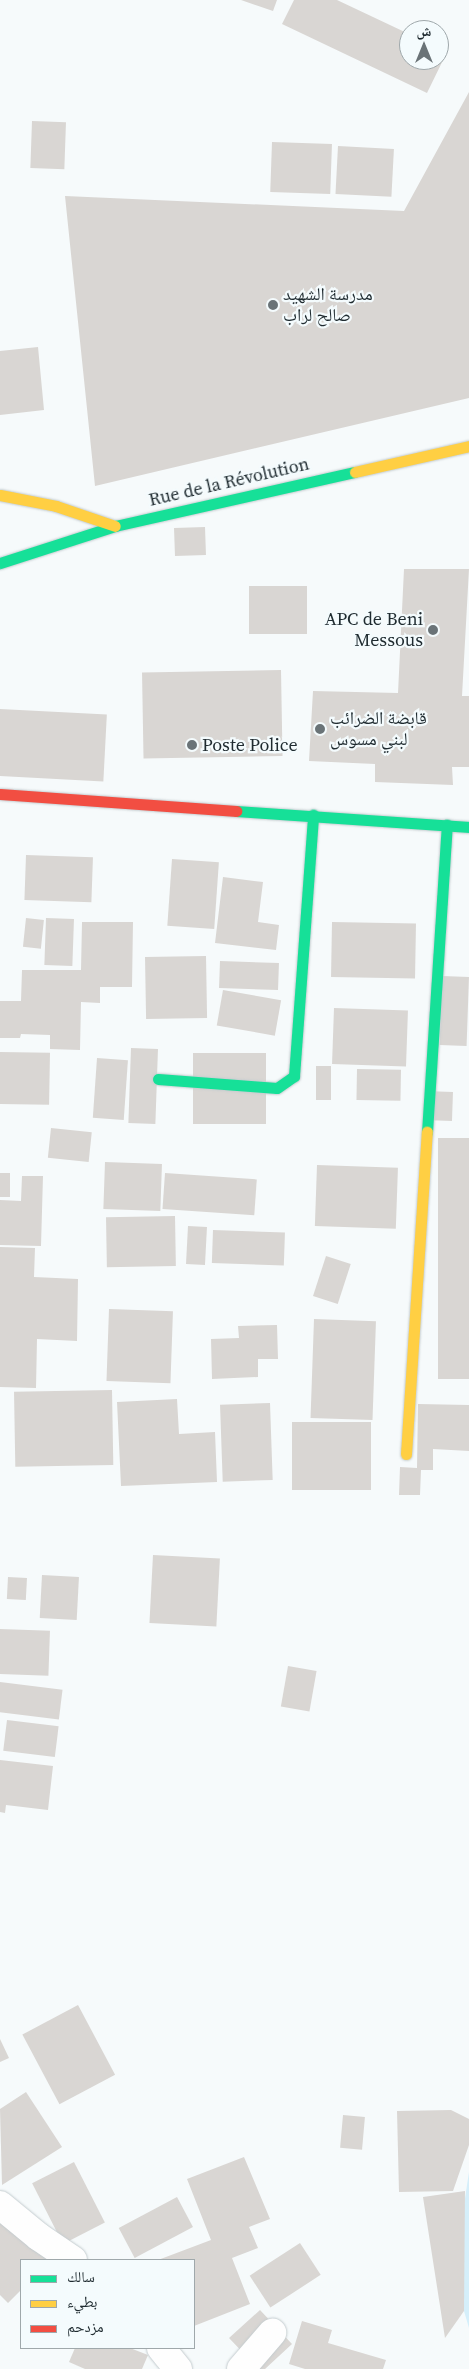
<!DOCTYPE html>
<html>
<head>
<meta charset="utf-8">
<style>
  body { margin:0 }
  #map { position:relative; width:469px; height:2369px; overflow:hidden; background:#f6fafb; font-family:"Source Serif 4","Noto Naskh Arabic",serif }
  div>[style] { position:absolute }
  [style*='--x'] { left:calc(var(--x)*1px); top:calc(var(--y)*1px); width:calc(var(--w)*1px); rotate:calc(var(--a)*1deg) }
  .green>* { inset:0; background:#d5effa }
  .building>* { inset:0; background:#d9d6d3; transform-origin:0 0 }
  .roads { filter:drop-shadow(0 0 1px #c4cccf) drop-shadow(0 0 1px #c4cccf) }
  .street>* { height:28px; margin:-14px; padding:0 14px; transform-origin:14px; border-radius:14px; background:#fefefe }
  .fast>* { height:11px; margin:-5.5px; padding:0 5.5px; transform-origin:5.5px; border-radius:5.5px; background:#16e098 }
  .slow>* { height:11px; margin:-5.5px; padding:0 5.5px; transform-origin:5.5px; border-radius:5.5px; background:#ffcf43 }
  .jam>* { height:11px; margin:-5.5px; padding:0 5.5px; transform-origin:5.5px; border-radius:5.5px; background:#f24e42 }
  .dots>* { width:14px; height:14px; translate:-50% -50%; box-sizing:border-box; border:2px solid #f4fbfd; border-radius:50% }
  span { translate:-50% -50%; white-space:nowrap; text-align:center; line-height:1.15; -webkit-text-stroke:4.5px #f4fbfd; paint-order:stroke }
  .poi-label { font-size:18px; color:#1f2b30 }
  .left { translate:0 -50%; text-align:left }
  .right { translate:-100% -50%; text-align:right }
  .street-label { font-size:18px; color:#1f2b30 }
  .legend { position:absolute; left:20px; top:2259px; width:175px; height:90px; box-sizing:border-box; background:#f4fbfd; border:1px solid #9fa8ab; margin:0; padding:6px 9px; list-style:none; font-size:15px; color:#1f2b30 }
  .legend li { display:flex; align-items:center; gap:10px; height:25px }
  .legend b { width:25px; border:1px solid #9fa8ab }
  .north { position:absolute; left:399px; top:20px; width:50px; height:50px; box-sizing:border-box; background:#f4fbfd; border:1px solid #9fa8ab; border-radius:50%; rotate:0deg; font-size:14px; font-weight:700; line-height:20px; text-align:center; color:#1f2b30 }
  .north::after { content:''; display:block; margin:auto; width:18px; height:22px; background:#6a7377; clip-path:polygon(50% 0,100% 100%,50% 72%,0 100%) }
</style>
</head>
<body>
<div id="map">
  <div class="green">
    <div style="clip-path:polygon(469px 2172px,469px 2328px,464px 2311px,464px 2205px)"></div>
  </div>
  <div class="building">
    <div style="clip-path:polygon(241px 0,277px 0,273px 11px)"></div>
    <div style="clip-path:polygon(294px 0,337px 0,409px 34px,409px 60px,439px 60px,439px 48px,447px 52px,427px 93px,282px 24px)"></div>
    <div style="clip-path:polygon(469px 92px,469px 398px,95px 486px,65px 196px,404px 211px)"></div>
    <div style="left:32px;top:121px;width:34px;height:47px;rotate:2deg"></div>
    <div style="left:272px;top:142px;width:60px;height:50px;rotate:2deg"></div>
    <div style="left:338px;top:146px;width:56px;height:48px;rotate:3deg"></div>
    <div style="clip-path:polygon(38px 347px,44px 410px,0 415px,0 351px)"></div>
    <div style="left:205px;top:527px;width:28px;height:31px;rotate:88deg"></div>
    <div style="clip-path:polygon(404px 569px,469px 569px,462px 696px,469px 696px,469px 767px,452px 767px,453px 785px,375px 782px,375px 764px,309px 761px,313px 691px,398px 693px)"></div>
    <div style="left:307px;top:586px;width:48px;height:58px;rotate:90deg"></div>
    <div style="left:281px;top:670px;width:86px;height:139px;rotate:89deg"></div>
    <div style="left:0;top:709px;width:107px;height:67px;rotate:3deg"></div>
    <div style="left:26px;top:855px;width:67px;height:45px;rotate:2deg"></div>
    <div style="left:172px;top:859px;width:47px;height:67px;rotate:4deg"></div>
    <div style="clip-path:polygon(223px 877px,263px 882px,258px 922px,279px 925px,276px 950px,215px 943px)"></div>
    <div style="left:26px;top:918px;width:18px;height:29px;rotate:6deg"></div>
    <div style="left:46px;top:918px;width:28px;height:47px;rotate:2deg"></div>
    <div style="clip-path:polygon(82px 922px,133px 922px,132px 987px,100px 987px,100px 1003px,81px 1002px,80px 1050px,50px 1049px,50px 1035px,21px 1034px,20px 1038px,0 1038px,0 1001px,21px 1001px,22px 970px,81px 970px)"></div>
    <div style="left:332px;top:922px;width:84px;height:55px;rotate:1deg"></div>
    <div style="left:206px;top:956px;width:62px;height:61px;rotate:89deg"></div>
    <div style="left:220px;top:961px;width:59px;height:27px;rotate:2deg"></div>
    <div style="left:442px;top:976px;width:27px;height:69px;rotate:2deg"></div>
    <div style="left:223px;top:990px;width:59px;height:36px;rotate:10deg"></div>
    <div style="left:334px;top:1008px;width:74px;height:56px;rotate:2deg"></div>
    <div style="left:131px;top:1048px;width:27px;height:75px;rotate:2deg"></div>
    <div style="left:0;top:1052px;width:50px;height:52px;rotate:1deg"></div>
    <div style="left:193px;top:1053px;width:73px;height:71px"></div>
    <div style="left:97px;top:1058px;width:31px;height:60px;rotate:4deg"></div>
    <div style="left:316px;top:1066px;width:15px;height:34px"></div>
    <div style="left:357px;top:1069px;width:44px;height:31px;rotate:1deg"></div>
    <div style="left:425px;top:1091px;width:28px;height:29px;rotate:2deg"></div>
    <div style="left:51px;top:1128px;width:41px;height:30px;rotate:6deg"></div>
    <div style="left:438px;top:1138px;width:31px;height:241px"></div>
    <div style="left:105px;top:1162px;width:57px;height:47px;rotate:2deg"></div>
    <div style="left:317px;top:1165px;width:81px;height:61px;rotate:2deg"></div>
    <div style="left:0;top:1173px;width:10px;height:24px"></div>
    <div style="left:165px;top:1173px;width:92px;height:36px;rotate:4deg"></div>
    <div style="clip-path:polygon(22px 1176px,43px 1176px,41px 1246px,0 1245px,0 1200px,21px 1201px)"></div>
    <div style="left:175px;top:1216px;width:50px;height:69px;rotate:89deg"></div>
    <div style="left:188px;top:1226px;width:19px;height:38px;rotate:3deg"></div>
    <div style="left:213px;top:1230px;width:72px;height:33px;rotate:2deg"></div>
    <div style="clip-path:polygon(0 1247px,35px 1248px,34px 1277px,78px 1279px,77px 1341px,37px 1339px,36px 1388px,0 1387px)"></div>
    <div style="left:326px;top:1256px;width:26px;height:42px;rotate:18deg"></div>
    <div style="left:109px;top:1309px;width:64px;height:72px;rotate:2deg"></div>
    <div style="left:314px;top:1319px;width:62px;height:99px;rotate:2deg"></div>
    <div style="clip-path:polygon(277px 1325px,278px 1359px,258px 1359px,258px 1377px,212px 1379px,211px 1339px,239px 1338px,238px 1326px)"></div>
    <div style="left:112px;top:1390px;width:75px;height:98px;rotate:89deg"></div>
    <div style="clip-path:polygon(177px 1399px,179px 1434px,215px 1432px,217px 1482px,121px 1486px,117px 1402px)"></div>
    <div style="left:270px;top:1403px;width:77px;height:50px;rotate:88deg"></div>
    <div style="clip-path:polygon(418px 1404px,469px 1405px,469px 1451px,433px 1449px,433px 1470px,421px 1470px,420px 1495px,399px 1495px,400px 1467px,417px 1468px)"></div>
    <div style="left:292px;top:1422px;width:79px;height:68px"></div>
    <div style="left:153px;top:1555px;width:67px;height:68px;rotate:3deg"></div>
    <div style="left:42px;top:1575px;width:37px;height:43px;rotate:3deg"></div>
    <div style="left:8px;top:1577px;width:19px;height:22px;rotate:3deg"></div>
    <div style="left:0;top:1629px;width:50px;height:45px;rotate:2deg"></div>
    <div style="left:288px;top:1666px;width:29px;height:41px;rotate:10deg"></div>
    <div style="left:0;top:1682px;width:63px;height:30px;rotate:7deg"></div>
    <div style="left:7px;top:1720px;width:52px;height:31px;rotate:7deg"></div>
    <div style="clip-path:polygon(0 1760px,53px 1766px,48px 1810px,6px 1805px,5px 1813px,0 1812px)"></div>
    <div style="left:78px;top:2005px;width:79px;height:63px;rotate:62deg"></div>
    <div style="clip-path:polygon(0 2039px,9px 2058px,0 2062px)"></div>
    <div style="clip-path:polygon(26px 2092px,62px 2147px,2px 2185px,0 2109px)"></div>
    <div style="clip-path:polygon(451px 2110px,469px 2119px,469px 2145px,453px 2191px,399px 2192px,397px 2111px)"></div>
    <div style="left:343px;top:2115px;width:22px;height:33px;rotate:5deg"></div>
    <div style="clip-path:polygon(244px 2157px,270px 2219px,249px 2227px,258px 2248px,232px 2258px,250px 2304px,194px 2326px,194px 2260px,158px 2260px,211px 2240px,187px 2179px)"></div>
    <div style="left:74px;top:2162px;width:68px;height:47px;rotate:63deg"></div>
    <div style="clip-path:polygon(465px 2191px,464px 2311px,445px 2338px,423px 2197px)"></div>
    <div style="left:177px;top:2197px;width:34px;height:66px;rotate:62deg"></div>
    <div style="clip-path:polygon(0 2213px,50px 2260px,21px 2260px,21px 2290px,8px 2303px,0 2295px)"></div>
    <div style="left:300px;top:2243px;width:38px;height:60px;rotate:57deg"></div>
    <div style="clip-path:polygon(260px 2310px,292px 2344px,265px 2369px,243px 2369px,251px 2361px,229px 2338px)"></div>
    <div style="clip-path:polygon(302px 2321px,332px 2330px,328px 2343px,386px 2360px,383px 2369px,305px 2369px,289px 2364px)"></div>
    <div style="clip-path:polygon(75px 2348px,130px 2348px,148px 2355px,142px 2369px,85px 2369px,69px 2362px)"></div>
  </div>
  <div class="roads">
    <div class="street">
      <div style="--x:0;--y:2205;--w:50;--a:39.4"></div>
      <div style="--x:39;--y:2237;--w:41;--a:34.1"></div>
      <div style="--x:161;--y:2348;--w:27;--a:51"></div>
      <div style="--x:241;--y:2369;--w:48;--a:-49.3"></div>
    </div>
    <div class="fast">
      <div style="--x:0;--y:563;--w:121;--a:-17.8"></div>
      <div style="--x:115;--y:526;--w:246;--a:-12.7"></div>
      <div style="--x:236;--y:811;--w:234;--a:3.9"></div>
      <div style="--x:158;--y:1079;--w:119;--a:4.3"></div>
      <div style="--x:277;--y:1088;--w:21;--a:-35"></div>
      <div style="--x:294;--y:1076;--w:262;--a:-85.8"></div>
      <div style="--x:427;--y:1132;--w:308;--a:-86.3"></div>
    </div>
    <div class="slow">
      <div style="--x:355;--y:472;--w:117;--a:-12.8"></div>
      <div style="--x:0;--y:495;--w:57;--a:11.1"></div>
      <div style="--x:56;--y:506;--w:62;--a:18.7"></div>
      <div style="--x:406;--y:1454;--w:323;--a:-86.3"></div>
    </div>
    <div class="jam">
      <div style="--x:0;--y:794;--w:237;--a:4.1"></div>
    </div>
  </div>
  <div class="dots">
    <div style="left:273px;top:305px;background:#6a7377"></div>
    <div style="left:433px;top:630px;background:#6a7377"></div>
    <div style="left:320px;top:729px;background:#6a7377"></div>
    <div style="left:192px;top:745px;background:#6a7377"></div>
  </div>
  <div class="poi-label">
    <span class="left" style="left:283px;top:305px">مدرسة الشهيد<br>صالح لراب</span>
    <span class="right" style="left:423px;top:630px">APC de Beni<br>Messous</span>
    <span class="left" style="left:330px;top:729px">قابضة الضرائب<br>لبني مسوس</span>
    <span class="left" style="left:202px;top:745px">Poste Police</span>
  </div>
  <div class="street-label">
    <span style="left:229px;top:482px;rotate:-13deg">Rue de la Révolution</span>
  </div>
  <ul class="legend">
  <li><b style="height:6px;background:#16e098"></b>سالك</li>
  <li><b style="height:6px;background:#ffcf43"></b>بطيء</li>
  <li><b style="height:6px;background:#f24e42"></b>مزدحم</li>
  </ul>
  <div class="north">ش</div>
</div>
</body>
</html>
